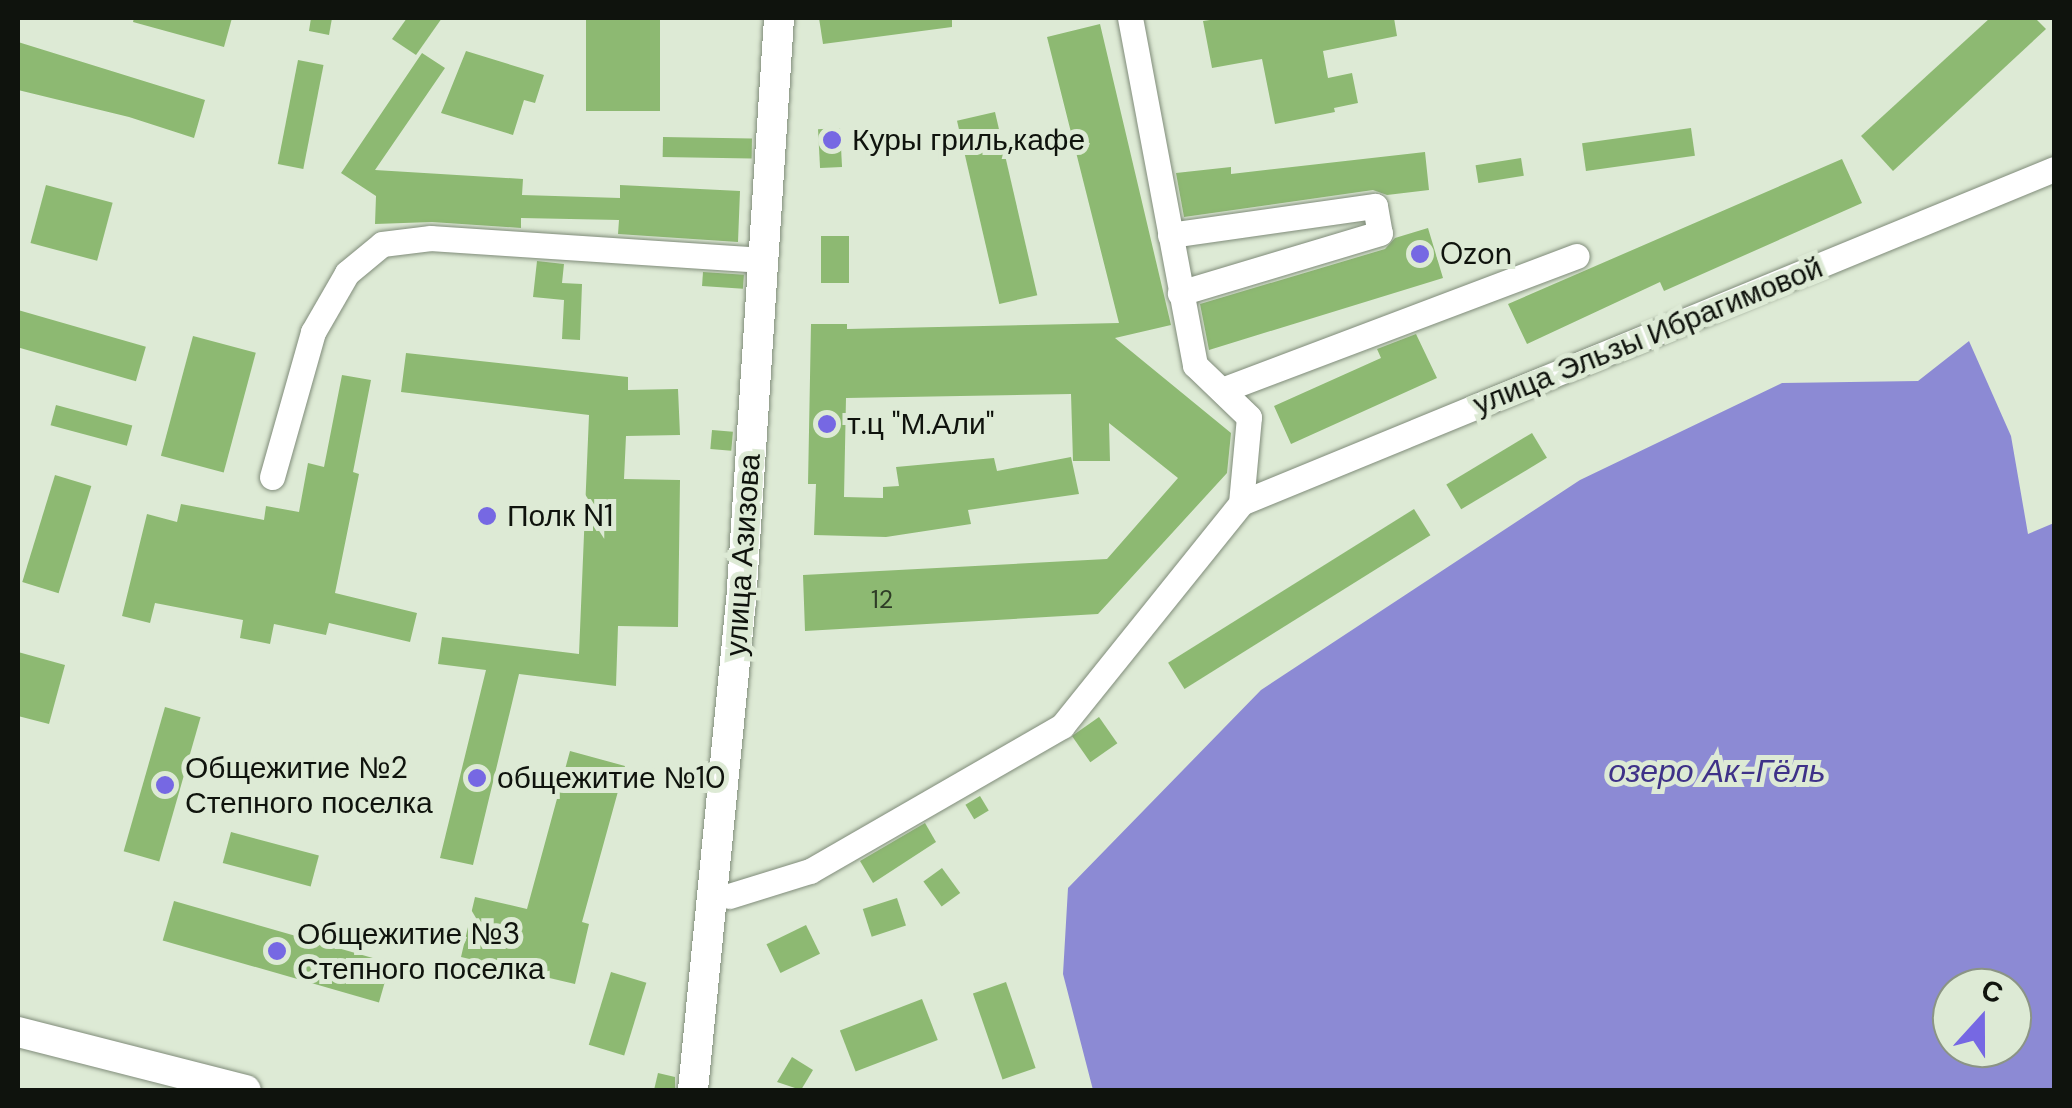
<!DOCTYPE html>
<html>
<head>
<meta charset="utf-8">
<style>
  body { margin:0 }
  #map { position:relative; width:2072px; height:1108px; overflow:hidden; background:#ddead5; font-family:"DM Sans",sans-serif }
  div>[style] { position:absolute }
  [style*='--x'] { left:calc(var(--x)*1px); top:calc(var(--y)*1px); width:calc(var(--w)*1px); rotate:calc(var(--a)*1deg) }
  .water>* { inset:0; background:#8c8ad4 }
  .building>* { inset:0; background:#8db972; transform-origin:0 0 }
  .roads { filter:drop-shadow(0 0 2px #808c7a) drop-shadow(0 0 2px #808c7a) }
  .minor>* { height:25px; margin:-12.5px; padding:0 12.5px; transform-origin:12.5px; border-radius:12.5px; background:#fff }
  .major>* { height:30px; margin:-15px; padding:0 15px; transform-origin:15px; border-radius:15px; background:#fff }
  .dots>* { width:28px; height:28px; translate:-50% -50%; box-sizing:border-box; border:5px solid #ddead5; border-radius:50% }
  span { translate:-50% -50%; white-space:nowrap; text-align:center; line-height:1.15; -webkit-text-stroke:10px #ddead5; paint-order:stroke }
  .number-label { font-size:25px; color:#2e3c26 }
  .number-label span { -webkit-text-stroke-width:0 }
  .poi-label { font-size:30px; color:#0f130d }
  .left { translate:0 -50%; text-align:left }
  .street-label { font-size:30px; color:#0f130d }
  .water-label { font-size:32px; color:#3e3188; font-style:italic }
  .frame { position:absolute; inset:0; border:20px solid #0f130d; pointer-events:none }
  .north { position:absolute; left:1932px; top:968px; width:100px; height:100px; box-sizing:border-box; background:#ddead5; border:2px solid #8b9485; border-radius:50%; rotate:21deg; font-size:28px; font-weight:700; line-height:40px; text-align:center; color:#0f130d }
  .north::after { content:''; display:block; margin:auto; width:35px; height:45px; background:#7668e3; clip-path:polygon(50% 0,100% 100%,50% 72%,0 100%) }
</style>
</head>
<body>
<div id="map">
  <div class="water">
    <div style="clip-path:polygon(evenodd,1969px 341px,2011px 436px,2028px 534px,2054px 523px,2054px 1090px,1093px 1090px,1063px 974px,1068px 888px,1261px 690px,1580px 480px,1782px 383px,1918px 381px,1969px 341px,1952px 988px,2012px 988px,2012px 1048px,1952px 1048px,1952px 988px)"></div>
  </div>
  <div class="building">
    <div style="clip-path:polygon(134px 18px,232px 18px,224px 47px,133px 22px)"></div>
    <div style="clip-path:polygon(311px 18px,332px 18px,329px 35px,309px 31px)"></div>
    <div style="clip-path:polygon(407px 18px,442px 18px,416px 55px,392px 39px)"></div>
    <div style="left:586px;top:18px;width:74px;height:93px"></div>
    <div style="clip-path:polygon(819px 18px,952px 18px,952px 27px,823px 44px)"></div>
    <div style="clip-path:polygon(1224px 18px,1394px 18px,1397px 36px,1323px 51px,1328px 78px,1352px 73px,1358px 103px,1334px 108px,1335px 112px,1275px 124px,1262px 59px,1212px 68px,1203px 21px)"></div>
    <div style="clip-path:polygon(1990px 18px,2035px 18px,2046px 29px,1893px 171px,1861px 136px)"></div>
    <div style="clip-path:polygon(1100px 24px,1171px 325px,1115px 338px,1231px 433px,1227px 473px,1098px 614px,805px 631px,803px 575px,1107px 559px,1178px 478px,1109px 423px,1110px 461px,1073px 461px,1071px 394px,846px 398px,844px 497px,883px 498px,883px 487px,899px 486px,896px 467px,994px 458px,997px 471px,1071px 457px,1079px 494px,968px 510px,971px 524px,886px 537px,814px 535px,816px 484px,808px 484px,811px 324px,847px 324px,847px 329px,1119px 323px,1047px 37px)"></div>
    <div style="clip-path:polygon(18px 42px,205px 100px,194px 138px,129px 117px,18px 90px)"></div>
    <div style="clip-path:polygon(466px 51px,544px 75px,535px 103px,524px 100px,513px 135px,441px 113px)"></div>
    <div style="clip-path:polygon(422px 53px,445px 68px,375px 170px,523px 179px,522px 195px,620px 198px,620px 185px,740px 191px,738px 242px,618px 234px,619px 220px,521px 218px,521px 228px,432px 222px,375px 224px,376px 196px,341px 173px)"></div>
    <div style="left:298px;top:60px;width:26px;height:106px;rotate:11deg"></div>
    <div style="left:995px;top:112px;width:188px;height:39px;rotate:77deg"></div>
    <div style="left:840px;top:128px;width:39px;height:22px;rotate:87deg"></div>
    <div style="left:1691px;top:128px;width:28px;height:110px;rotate:82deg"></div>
    <div style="left:663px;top:137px;width:89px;height:20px;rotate:1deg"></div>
    <div style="clip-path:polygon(1425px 152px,1429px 190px,1387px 195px,1373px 190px,1184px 217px,1176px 173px,1231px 167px,1231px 174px)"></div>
    <div style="left:1521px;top:158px;width:18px;height:46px;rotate:81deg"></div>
    <div style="clip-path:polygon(1842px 159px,1862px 203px,1664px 291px,1660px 282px,1527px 344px,1508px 304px)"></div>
    <div style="left:46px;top:185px;width:69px;height:60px;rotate:15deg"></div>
    <div style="clip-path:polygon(1428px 228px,1443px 278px,1209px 350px,1200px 304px,1385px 249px,1395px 238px)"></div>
    <div style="left:821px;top:236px;width:28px;height:47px"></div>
    <div style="clip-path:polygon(537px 261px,564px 264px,562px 283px,582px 284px,580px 340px,562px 339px,564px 300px,533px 297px)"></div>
    <div style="left:703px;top:272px;width:41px;height:14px;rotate:4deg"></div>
    <div style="left:18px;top:310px;width:133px;height:36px;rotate:16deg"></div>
    <div style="clip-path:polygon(1416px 334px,1437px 378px,1291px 444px,1274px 406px,1381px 358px,1377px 349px)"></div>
    <div style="left:193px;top:336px;width:65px;height:124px;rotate:15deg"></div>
    <div style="clip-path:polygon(406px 353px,628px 377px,628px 390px,678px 389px,680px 435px,626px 436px,624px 479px,680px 480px,678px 627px,618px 626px,616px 686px,519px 674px,473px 865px,440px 858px,486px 670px,438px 664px,442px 637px,579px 654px,589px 415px,401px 392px)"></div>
    <div style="clip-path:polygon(342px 375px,371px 380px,353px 472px,359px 474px,335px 593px,417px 613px,410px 642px,329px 623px,326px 635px,274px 624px,270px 644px,240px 638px,243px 620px,155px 603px,150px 623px,122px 616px,147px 514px,177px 522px,181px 504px,264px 520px,266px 506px,299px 512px,308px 463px,324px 467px)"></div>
    <div style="left:56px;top:405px;width:79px;height:21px;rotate:15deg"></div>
    <div style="left:712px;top:430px;width:21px;height:19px;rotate:5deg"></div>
    <div style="left:1532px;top:433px;width:29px;height:100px;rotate:59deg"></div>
    <div style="left:55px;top:475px;width:38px;height:112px;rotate:17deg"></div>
    <div style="left:1414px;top:509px;width:31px;height:290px;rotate:58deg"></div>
    <div style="clip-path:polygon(18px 652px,65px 665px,49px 724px,18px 716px)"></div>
    <div style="left:165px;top:707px;width:37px;height:150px;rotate:16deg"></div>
    <div style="left:1099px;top:717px;width:32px;height:33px;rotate:55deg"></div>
    <div style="clip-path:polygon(570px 751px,625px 766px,582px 922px,589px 924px,575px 984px,461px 957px,475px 897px,527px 909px)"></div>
    <div style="left:980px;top:796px;width:17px;height:17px;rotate:59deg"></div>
    <div style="clip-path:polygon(925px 823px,936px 842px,873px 883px,860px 861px)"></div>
    <div style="left:231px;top:832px;width:91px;height:32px;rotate:15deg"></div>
    <div style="left:942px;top:868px;width:31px;height:23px;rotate:54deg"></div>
    <div style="left:897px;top:898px;width:29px;height:36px;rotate:72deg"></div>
    <div style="left:174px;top:901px;width:225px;height:41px;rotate:16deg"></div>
    <div style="left:806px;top:925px;width:32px;height:44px;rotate:64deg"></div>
    <div style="left:611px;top:972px;width:37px;height:76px;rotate:17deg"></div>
    <div style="left:1006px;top:982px;width:91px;height:35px;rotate:71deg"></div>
    <div style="left:922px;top:999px;width:44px;height:88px;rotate:69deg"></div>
    <div style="clip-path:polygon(792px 1057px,813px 1070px,801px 1090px,777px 1082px)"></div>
    <div style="clip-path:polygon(658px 1073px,675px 1077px,675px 1090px,654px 1090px)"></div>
  </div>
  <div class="roads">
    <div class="minor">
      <div style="--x:1170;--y:235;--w:207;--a:-8.1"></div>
      <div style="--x:1375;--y:206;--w:27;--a:80"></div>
      <div style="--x:1380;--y:233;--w:209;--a:163.3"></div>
      <div style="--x:1222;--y:390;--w:379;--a:-20.7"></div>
      <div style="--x:272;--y:477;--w:151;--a:-74.2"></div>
      <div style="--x:313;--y:332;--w:68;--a:-60"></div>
      <div style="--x:347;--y:273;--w:45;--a:-39.6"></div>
      <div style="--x:382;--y:244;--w:49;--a:-7"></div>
      <div style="--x:431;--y:238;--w:332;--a:3.8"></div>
      <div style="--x:1241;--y:503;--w:879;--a:-22.33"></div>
      <div style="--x:729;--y:896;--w:85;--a:-17.2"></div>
      <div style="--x:810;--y:871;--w:291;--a:-29.9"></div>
      <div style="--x:1062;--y:726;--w:286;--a:-51.2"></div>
      <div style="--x:1241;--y:503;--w:86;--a:-84.7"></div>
      <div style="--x:1249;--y:417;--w:75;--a:-136.1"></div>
      <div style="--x:1195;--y:365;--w:353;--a:-100.6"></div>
    </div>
    <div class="major">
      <div style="--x:18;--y:1032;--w:235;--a:14.3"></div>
      <div style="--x:693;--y:1090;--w:489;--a:-84.4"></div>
      <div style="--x:741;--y:603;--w:586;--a:-86.28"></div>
    </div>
  </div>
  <div class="dots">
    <div style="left:832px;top:140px;background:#7668e3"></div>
    <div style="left:1420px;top:254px;background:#7668e3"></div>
    <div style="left:827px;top:424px;background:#7668e3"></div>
    <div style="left:487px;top:516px;background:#7668e3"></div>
    <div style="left:477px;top:778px;background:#7668e3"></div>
    <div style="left:165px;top:785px;background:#7668e3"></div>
    <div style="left:277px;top:951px;background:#7668e3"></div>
  </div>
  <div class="number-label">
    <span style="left:882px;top:600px">12</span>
  </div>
  <div class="poi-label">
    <span class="left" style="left:852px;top:140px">Куры гриль,кафе</span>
    <span class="left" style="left:1440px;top:254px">Ozon</span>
    <span class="left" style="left:847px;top:424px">т.ц "М.Али"</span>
    <span class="left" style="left:507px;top:516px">Полк N1</span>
    <span class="left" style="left:185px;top:785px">Общежитие №2<br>Степного поселка</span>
    <span class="left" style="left:497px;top:778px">общежитие №10</span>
    <span class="left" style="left:297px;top:951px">Общежитие №3<br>Степного поселка</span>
  </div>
  <div class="street-label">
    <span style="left:1648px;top:336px;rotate:-22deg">улица Эльзы Ибрагимовой</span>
    <span style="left:743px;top:555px;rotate:-86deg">улица Азизова</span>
  </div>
  <div class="water-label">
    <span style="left:1717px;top:771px">озеро Ак-Гёль</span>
  </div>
  <div class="frame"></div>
  <div class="north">С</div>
</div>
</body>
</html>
